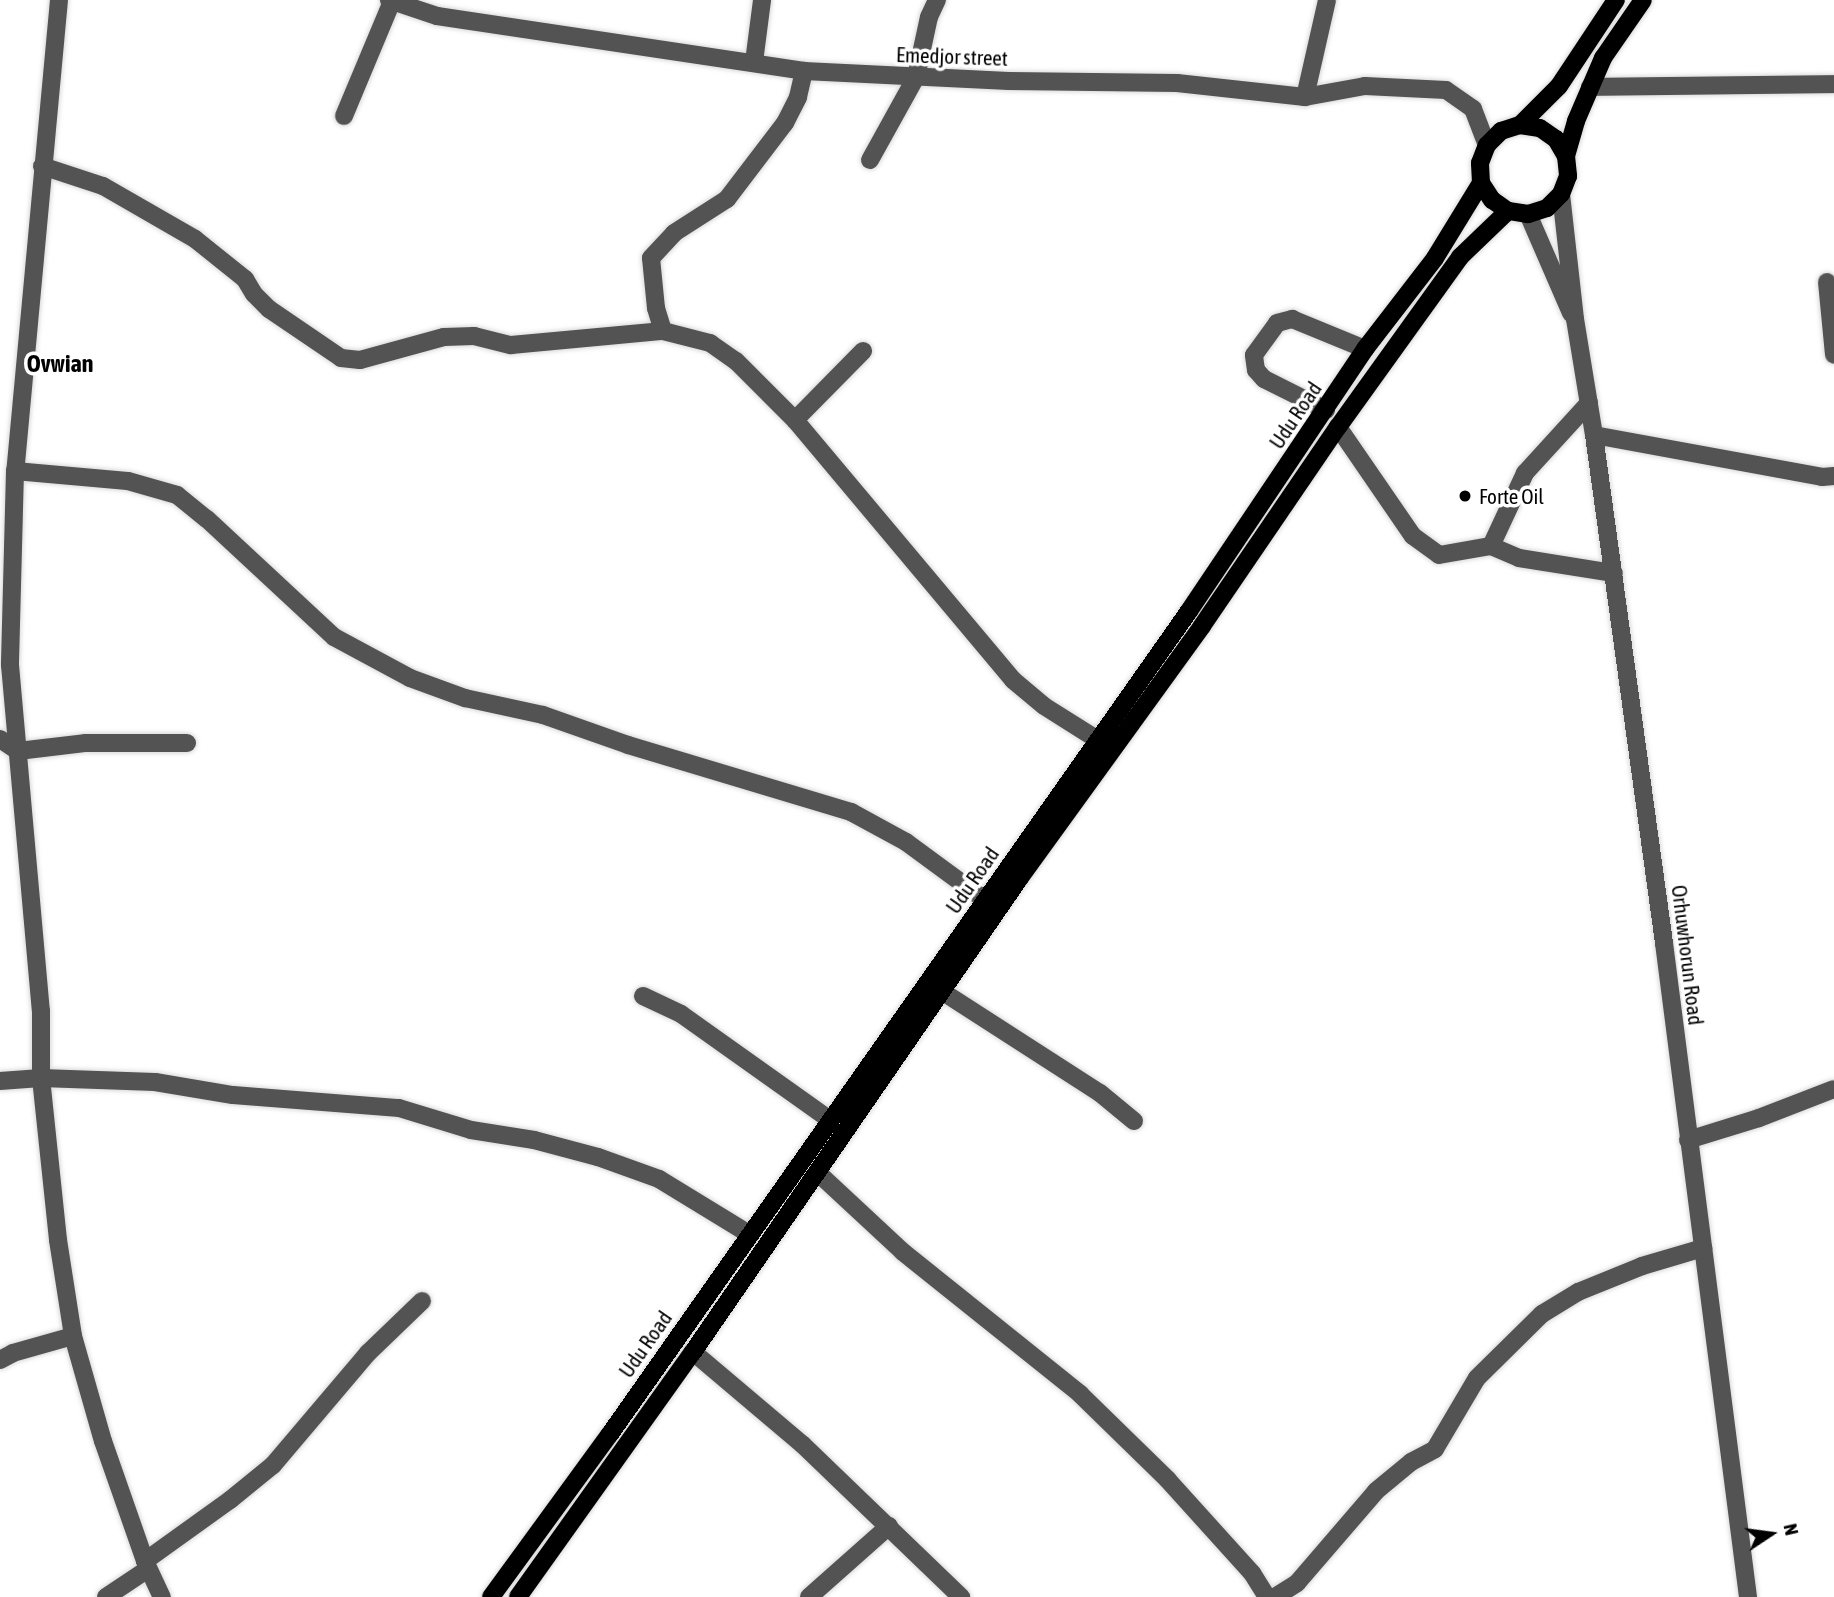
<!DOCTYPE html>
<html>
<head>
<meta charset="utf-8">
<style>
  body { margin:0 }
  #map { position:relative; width:1834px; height:1597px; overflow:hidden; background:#fff; font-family:"Asap Condensed",sans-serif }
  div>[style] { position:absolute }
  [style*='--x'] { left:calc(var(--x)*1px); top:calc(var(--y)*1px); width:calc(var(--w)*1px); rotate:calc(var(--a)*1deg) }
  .roads { filter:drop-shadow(0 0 2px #dbdbdb) drop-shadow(0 0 2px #dbdbdb) }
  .minor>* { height:18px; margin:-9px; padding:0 9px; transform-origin:9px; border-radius:9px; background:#535353 }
  .major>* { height:18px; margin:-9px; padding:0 9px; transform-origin:9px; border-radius:9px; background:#000 }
  .dots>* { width:19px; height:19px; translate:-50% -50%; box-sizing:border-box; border:4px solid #fff; border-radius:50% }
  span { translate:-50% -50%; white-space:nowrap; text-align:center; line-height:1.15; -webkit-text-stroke:7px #fff; paint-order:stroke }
  .street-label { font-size:21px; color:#000 }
  .poi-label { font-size:21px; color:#000 }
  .left { translate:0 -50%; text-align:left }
  .quarter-label { font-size:24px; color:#000; font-weight:700 }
  .north { position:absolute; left:1736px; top:1499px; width:70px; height:70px; -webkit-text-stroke:5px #fff; paint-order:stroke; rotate:77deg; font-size:19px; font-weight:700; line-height:28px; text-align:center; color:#000 }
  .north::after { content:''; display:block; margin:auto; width:24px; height:32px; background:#000; clip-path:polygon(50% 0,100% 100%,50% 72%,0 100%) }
</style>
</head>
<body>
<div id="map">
  <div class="roads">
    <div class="minor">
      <div style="--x:59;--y:0;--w:473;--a:95.3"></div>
      <div style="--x:15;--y:471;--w:194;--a:91.5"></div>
      <div style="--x:10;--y:665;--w:347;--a:84.9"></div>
      <div style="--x:41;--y:1011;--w:67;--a:90"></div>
      <div style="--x:41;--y:1078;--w:163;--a:84"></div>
      <div style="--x:58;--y:1240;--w:97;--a:81.1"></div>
      <div style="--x:73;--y:1336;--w:109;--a:74.1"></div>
      <div style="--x:103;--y:1441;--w:127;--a:70.7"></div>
      <div style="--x:145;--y:1561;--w:40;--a:65"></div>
      <div style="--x:389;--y:0;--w:51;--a:18.4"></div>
      <div style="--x:437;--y:16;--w:371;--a:8.5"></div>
      <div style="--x:804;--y:71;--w:205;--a:2.8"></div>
      <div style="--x:1009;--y:81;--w:168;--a:0.7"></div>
      <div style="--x:1177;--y:83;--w:129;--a:6.2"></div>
      <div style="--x:1305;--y:97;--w:61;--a:-10.4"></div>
      <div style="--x:1365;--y:86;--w:81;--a:2.8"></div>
      <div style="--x:1446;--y:90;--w:33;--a:35"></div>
      <div style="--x:1473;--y:109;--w:39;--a:69"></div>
      <div style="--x:754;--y:62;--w:63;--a:-82.6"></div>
      <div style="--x:1590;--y:87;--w:244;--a:-0.7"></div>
      <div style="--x:1305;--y:97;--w:99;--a:-77.2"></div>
      <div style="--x:344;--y:116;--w:125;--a:-67.3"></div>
      <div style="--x:870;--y:160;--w:95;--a:-61"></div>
      <div style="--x:916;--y:77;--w:61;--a:-77.8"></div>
      <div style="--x:929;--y:17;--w:19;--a:-65"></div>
      <div style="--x:42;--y:166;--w:64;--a:18.2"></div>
      <div style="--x:103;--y:186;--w:106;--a:29.9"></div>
      <div style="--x:195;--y:239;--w:64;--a:38.7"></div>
      <div style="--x:245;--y:279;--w:17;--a:59"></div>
      <div style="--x:254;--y:294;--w:21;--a:45"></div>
      <div style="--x:269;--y:309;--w:87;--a:34.2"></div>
      <div style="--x:341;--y:358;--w:19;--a:6"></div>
      <div style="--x:360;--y:360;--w:87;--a:-15.3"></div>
      <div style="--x:444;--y:337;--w:30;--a:-2"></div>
      <div style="--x:474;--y:336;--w:38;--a:14"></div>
      <div style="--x:511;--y:345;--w:153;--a:-5.3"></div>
      <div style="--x:663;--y:331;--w:49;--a:14.3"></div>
      <div style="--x:710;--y:343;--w:32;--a:35"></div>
      <div style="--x:736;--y:361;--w:83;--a:45"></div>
      <div style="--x:795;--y:420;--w:339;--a:50"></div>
      <div style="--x:1013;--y:680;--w:40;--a:40"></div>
      <div style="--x:1044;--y:706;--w:64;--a:32.2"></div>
      <div style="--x:1561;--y:194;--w:126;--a:83.6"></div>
      <div style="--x:1575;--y:319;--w:118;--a:80.7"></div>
      <div style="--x:1594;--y:435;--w:513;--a:82.15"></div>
      <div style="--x:1664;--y:943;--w:659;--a:82.68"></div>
      <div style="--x:1528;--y:214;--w:108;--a:66.5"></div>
      <div style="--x:1827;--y:282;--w:73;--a:84.5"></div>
      <div style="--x:663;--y:331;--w:24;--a:-107"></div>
      <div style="--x:656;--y:308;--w:50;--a:-95.7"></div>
      <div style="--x:651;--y:258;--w:34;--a:-47"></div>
      <div style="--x:674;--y:233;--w:63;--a:-32.7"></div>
      <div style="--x:727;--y:199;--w:96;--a:-52.7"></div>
      <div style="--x:785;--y:123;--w:29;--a:-63"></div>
      <div style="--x:798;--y:97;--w:27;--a:-77"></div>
      <div style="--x:1326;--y:410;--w:69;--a:-153.4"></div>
      <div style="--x:1264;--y:379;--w:12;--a:-132"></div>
      <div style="--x:1256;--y:370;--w:15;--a:-98"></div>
      <div style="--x:1254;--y:355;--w:39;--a:-54"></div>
      <div style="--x:1277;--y:323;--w:16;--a:-15"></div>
      <div style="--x:1292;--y:319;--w:79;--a:22.3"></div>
      <div style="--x:795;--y:420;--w:97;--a:-45.4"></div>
      <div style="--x:1338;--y:427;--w:132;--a:55.5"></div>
      <div style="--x:1413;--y:536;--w:32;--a:36"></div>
      <div style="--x:1439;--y:555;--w:53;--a:-9.8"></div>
      <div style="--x:1491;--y:546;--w:30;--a:23"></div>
      <div style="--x:1519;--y:558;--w:96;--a:9"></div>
      <div style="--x:1594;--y:435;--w:232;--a:10.4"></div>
      <div style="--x:1822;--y:477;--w:12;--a:-5"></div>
      <div style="--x:15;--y:471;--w:113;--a:5.1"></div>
      <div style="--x:128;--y:481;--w:51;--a:15.9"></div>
      <div style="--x:177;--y:495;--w:38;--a:39"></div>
      <div style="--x:207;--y:519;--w:173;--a:42.9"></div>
      <div style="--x:334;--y:637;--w:86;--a:28.3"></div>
      <div style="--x:410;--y:678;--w:59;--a:20"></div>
      <div style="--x:465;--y:698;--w:80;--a:12.3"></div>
      <div style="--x:543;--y:715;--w:90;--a:19.4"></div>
      <div style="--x:628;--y:745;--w:233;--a:16.7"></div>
      <div style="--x:851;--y:812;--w:63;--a:28.6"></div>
      <div style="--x:906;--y:842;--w:98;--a:36.3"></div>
      <div style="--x:1491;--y:546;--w:81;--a:-65"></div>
      <div style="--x:1525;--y:473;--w:95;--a:-47.6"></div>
      <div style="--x:0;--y:739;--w:22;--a:34"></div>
      <div style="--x:18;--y:751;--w:67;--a:-6.8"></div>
      <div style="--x:85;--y:743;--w:102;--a:0"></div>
      <div style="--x:943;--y:992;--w:187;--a:32.8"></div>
      <div style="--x:1100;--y:1093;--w:44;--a:39.5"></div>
      <div style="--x:643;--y:996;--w:42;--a:25.3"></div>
      <div style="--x:681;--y:1014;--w:183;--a:35.4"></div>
      <div style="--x:0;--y:1081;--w:41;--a:-4.2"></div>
      <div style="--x:41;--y:1078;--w:114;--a:2"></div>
      <div style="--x:155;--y:1082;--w:79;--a:9.5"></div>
      <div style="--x:233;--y:1095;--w:167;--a:4.5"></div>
      <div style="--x:399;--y:1108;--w:75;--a:17"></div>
      <div style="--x:471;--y:1130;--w:64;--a:9"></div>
      <div style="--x:534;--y:1140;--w:66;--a:14.9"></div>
      <div style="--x:598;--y:1157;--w:65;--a:19.8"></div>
      <div style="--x:659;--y:1179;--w:105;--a:31.4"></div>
      <div style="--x:1688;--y:1140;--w:74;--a:-17.2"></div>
      <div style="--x:1759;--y:1118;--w:80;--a:-21.1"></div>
      <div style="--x:817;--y:1172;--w:117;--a:42.9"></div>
      <div style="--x:903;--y:1252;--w:227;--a:38.7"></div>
      <div style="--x:1080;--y:1394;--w:122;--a:44.3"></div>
      <div style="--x:1167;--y:1479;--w:127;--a:47.9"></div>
      <div style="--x:1252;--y:1573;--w:28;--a:58"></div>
      <div style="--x:693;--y:1352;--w:143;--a:40.2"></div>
      <div style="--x:802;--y:1444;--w:221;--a:43.9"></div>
      <div style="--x:0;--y:1360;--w:15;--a:-28"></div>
      <div style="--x:13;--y:1353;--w:62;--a:-15.8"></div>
      <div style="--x:145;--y:1561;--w:105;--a:-35.7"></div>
      <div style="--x:230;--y:1500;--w:55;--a:-39.1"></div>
      <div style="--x:273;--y:1465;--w:147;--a:-49.7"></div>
      <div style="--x:368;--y:1353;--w:75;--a:-43.9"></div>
      <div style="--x:106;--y:1597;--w:50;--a:-33.7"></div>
      <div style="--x:809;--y:1597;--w:107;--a:-41.6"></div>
      <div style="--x:1275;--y:1597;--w:26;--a:-32"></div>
      <div style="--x:1297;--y:1583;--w:121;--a:-49.3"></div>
      <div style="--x:1376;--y:1491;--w:45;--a:-39.6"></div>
      <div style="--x:1411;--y:1462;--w:27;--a:-28"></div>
      <div style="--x:1435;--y:1449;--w:82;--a:-59.4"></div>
      <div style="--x:1477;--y:1378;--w:91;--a:-44.6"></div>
      <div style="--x:1542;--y:1314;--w:42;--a:-31.4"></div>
      <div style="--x:1578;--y:1292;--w:69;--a:-22.1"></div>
      <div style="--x:1642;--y:1266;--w:64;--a:-16.4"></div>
    </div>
    <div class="major">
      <div style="--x:1520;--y:125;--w:20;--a:9"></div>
      <div style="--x:1540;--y:128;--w:19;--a:35"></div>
      <div style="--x:1556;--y:139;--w:20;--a:60"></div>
      <div style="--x:1566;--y:156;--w:20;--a:84"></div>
      <div style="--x:1568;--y:176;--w:19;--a:111"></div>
      <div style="--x:1561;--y:194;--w:20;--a:135"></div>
      <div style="--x:1547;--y:208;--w:20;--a:162"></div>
      <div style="--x:1528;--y:214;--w:20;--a:-171"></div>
      <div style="--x:1508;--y:211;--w:19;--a:-145"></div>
      <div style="--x:1492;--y:200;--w:20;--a:-123"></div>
      <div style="--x:1481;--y:183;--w:20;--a:-93"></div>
      <div style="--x:1480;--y:163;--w:19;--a:-69"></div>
      <div style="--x:1487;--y:145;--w:20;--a:-45"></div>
      <div style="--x:1501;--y:131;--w:20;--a:-18"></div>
      <div style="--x:1520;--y:125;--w:55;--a:-45"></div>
      <div style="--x:1559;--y:86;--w:103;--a:-56.5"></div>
      <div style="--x:1566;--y:156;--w:36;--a:-74"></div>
      <div style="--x:1576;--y:121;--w:69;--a:-66.8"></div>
      <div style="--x:1603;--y:58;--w:70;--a:-55.4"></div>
      <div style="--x:491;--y:1597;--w:202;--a:-53.9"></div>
      <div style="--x:610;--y:1434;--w:1006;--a:-54.87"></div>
      <div style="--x:1189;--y:611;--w:316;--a:-56.1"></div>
      <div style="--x:1365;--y:349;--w:115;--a:-52.4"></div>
      <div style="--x:1435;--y:258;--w:88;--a:-58.5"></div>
      <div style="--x:518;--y:1597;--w:301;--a:-54.5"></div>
      <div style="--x:693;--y:1352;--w:574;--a:-55.42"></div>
      <div style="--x:1019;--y:879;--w:312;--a:-54.1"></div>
      <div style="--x:1202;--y:626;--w:241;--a:-55.7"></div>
      <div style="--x:1338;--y:427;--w:209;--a:-54.3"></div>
      <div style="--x:1460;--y:257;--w:66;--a:-43.8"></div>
    </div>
  </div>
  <div class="dots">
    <div style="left:1465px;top:496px;background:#000"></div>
  </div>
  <div class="street-label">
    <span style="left:952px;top:56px;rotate:2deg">Emedjor street</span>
    <span style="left:1295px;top:415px;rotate:-56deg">Udu Road</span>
    <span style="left:972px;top:880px;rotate:-55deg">Udu Road</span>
    <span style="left:1688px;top:955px;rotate:83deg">Orhuwhorun Road</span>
    <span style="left:645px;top:1344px;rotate:-55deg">Udu Road</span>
  </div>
  <div class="poi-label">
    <span class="left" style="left:1479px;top:496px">Forte Oil</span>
  </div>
  <div class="quarter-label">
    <span style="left:60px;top:364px">Ovwian</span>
  </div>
  <div class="north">N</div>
</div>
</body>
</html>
